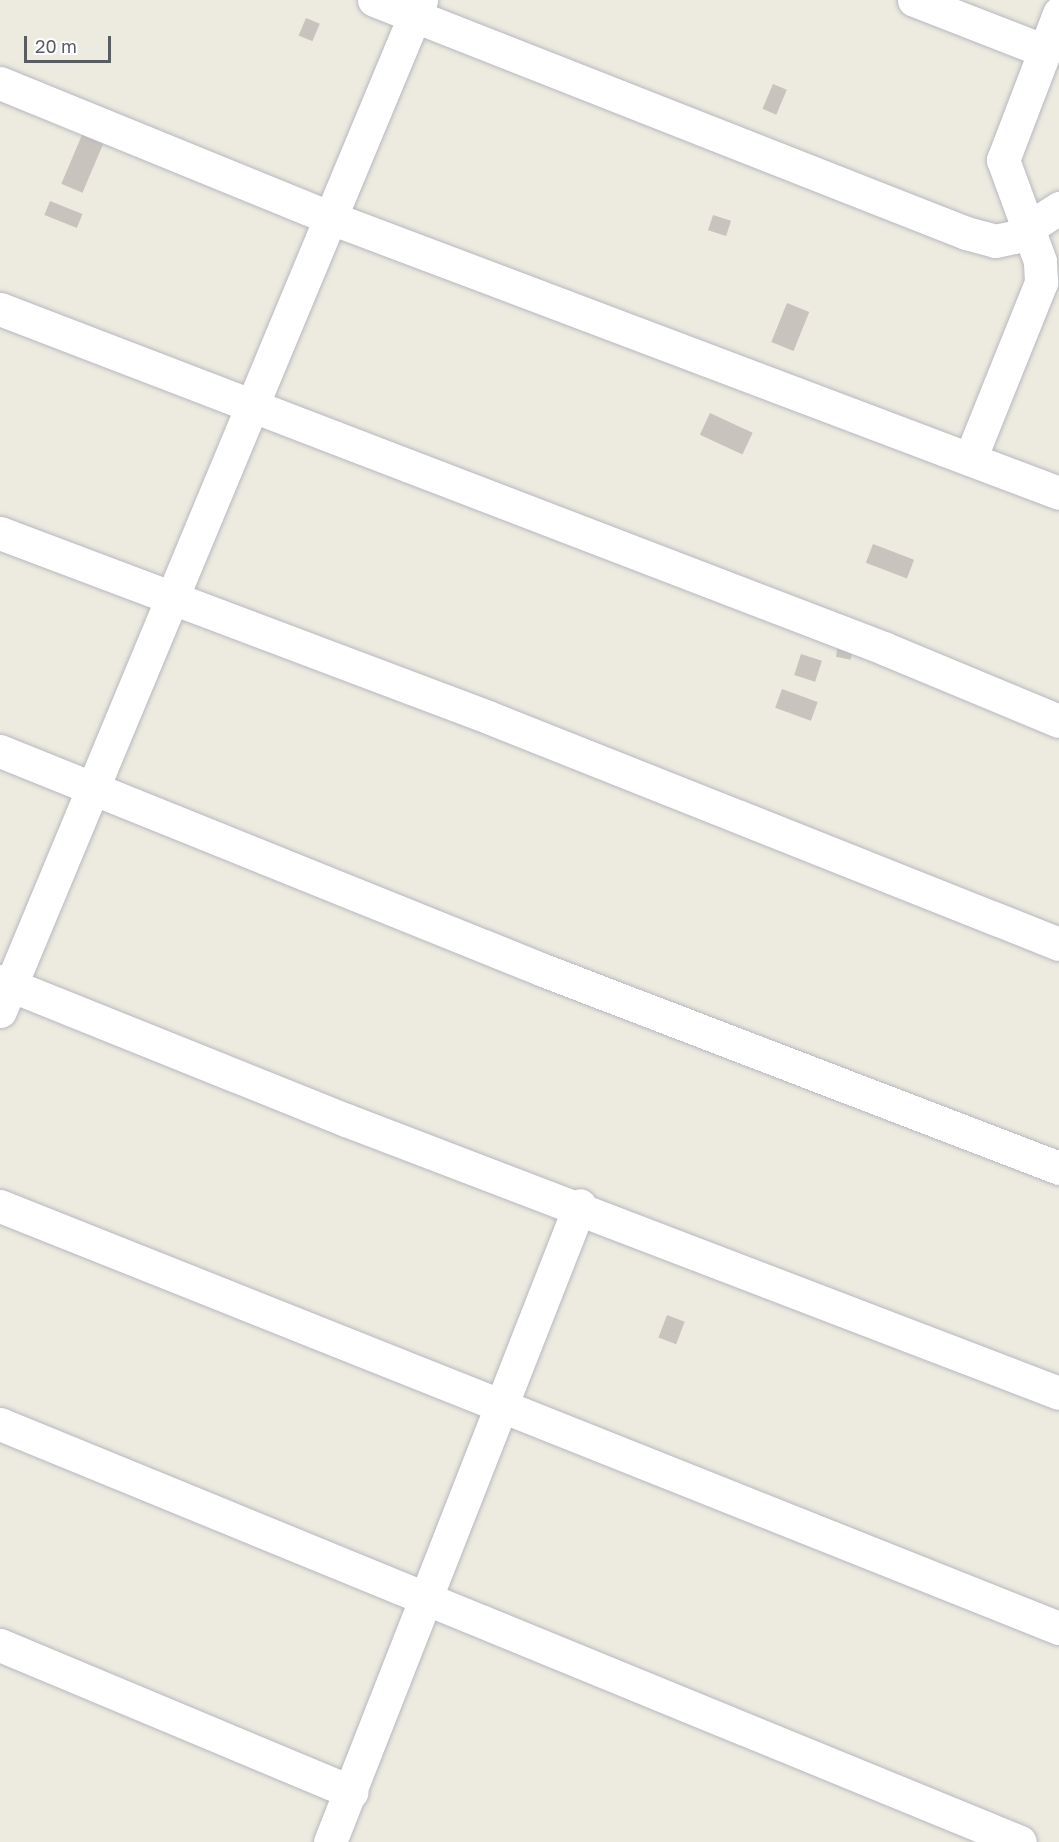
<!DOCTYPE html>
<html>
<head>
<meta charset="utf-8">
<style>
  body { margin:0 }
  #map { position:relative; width:1059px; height:1842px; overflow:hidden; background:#edeae0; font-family:"Golos Text",sans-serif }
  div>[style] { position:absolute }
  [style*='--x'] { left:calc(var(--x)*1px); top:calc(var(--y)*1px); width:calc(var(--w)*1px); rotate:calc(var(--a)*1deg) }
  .building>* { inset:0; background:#c8c4bd; transform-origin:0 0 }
  .roads { filter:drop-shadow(0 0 2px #b6b9be) drop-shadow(0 0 2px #b6b9be) }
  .minor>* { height:33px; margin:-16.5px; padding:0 16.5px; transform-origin:16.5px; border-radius:16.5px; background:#fff }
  span { translate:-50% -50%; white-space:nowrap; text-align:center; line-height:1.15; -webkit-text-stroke:6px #fff; paint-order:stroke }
  .scale { position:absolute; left:24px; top:36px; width:87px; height:27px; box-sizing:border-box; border:3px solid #595d62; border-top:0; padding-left:8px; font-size:18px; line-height:21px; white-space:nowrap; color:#595d62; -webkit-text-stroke:4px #fff; paint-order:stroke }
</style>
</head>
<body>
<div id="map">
  <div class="building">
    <div style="left:306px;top:18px;width:15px;height:19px;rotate:23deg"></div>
    <div style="left:773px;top:84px;width:15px;height:27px;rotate:23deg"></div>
    <div style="left:82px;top:135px;width:23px;height:53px;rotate:23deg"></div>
    <div style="left:50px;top:201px;width:35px;height:15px;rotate:22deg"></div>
    <div style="left:713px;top:215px;width:19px;height:16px;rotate:18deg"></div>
    <div style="left:787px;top:303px;width:24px;height:42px;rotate:22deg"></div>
    <div style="left:710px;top:413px;width:47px;height:24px;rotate:25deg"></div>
    <div style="left:873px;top:544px;width:44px;height:20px;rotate:21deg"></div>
    <div style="left:838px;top:646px;width:15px;height:11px;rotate:11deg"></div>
    <div style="left:801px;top:654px;width:22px;height:22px;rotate:18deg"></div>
    <div style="left:782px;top:689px;width:38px;height:20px;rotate:20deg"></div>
    <div style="left:667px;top:1315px;width:19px;height:24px;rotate:21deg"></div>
  </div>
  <div class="roads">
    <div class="minor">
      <div style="--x:374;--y:0;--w:636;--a:21.48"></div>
      <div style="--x:966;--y:233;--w:30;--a:15"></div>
      <div style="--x:995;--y:241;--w:19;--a:-12"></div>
      <div style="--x:1014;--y:237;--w:54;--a:-32.8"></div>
      <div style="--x:914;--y:0;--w:141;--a:21.3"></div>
      <div style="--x:0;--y:83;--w:357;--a:22.2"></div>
      <div style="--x:331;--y:218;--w:778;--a:20.69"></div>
      <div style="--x:0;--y:309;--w:949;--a:20.99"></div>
      <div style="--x:886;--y:649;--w:187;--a:22.6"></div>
      <div style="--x:970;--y:459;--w:191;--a:-68.1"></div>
      <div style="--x:1041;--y:282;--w:21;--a:-93"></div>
      <div style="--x:1040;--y:261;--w:108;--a:-110.1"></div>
      <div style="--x:1003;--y:160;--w:157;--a:-69.1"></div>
      <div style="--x:0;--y:533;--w:522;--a:20.66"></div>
      <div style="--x:488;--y:717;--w:614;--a:21.68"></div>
      <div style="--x:0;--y:751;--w:585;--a:21.96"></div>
      <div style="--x:543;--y:970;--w:553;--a:20.99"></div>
      <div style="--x:0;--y:981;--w:373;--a:21.9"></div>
      <div style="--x:346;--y:1120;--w:763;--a:20.95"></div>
      <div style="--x:0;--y:1011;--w:1095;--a:-67.39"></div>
      <div style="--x:0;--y:1206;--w:1140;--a:21.73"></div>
      <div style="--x:0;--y:1424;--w:1102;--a:22.28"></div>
      <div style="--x:0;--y:1645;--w:381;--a:22.7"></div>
      <div style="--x:330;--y:1842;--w:684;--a:-68.57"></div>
    </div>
  </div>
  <div class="scale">20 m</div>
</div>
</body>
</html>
